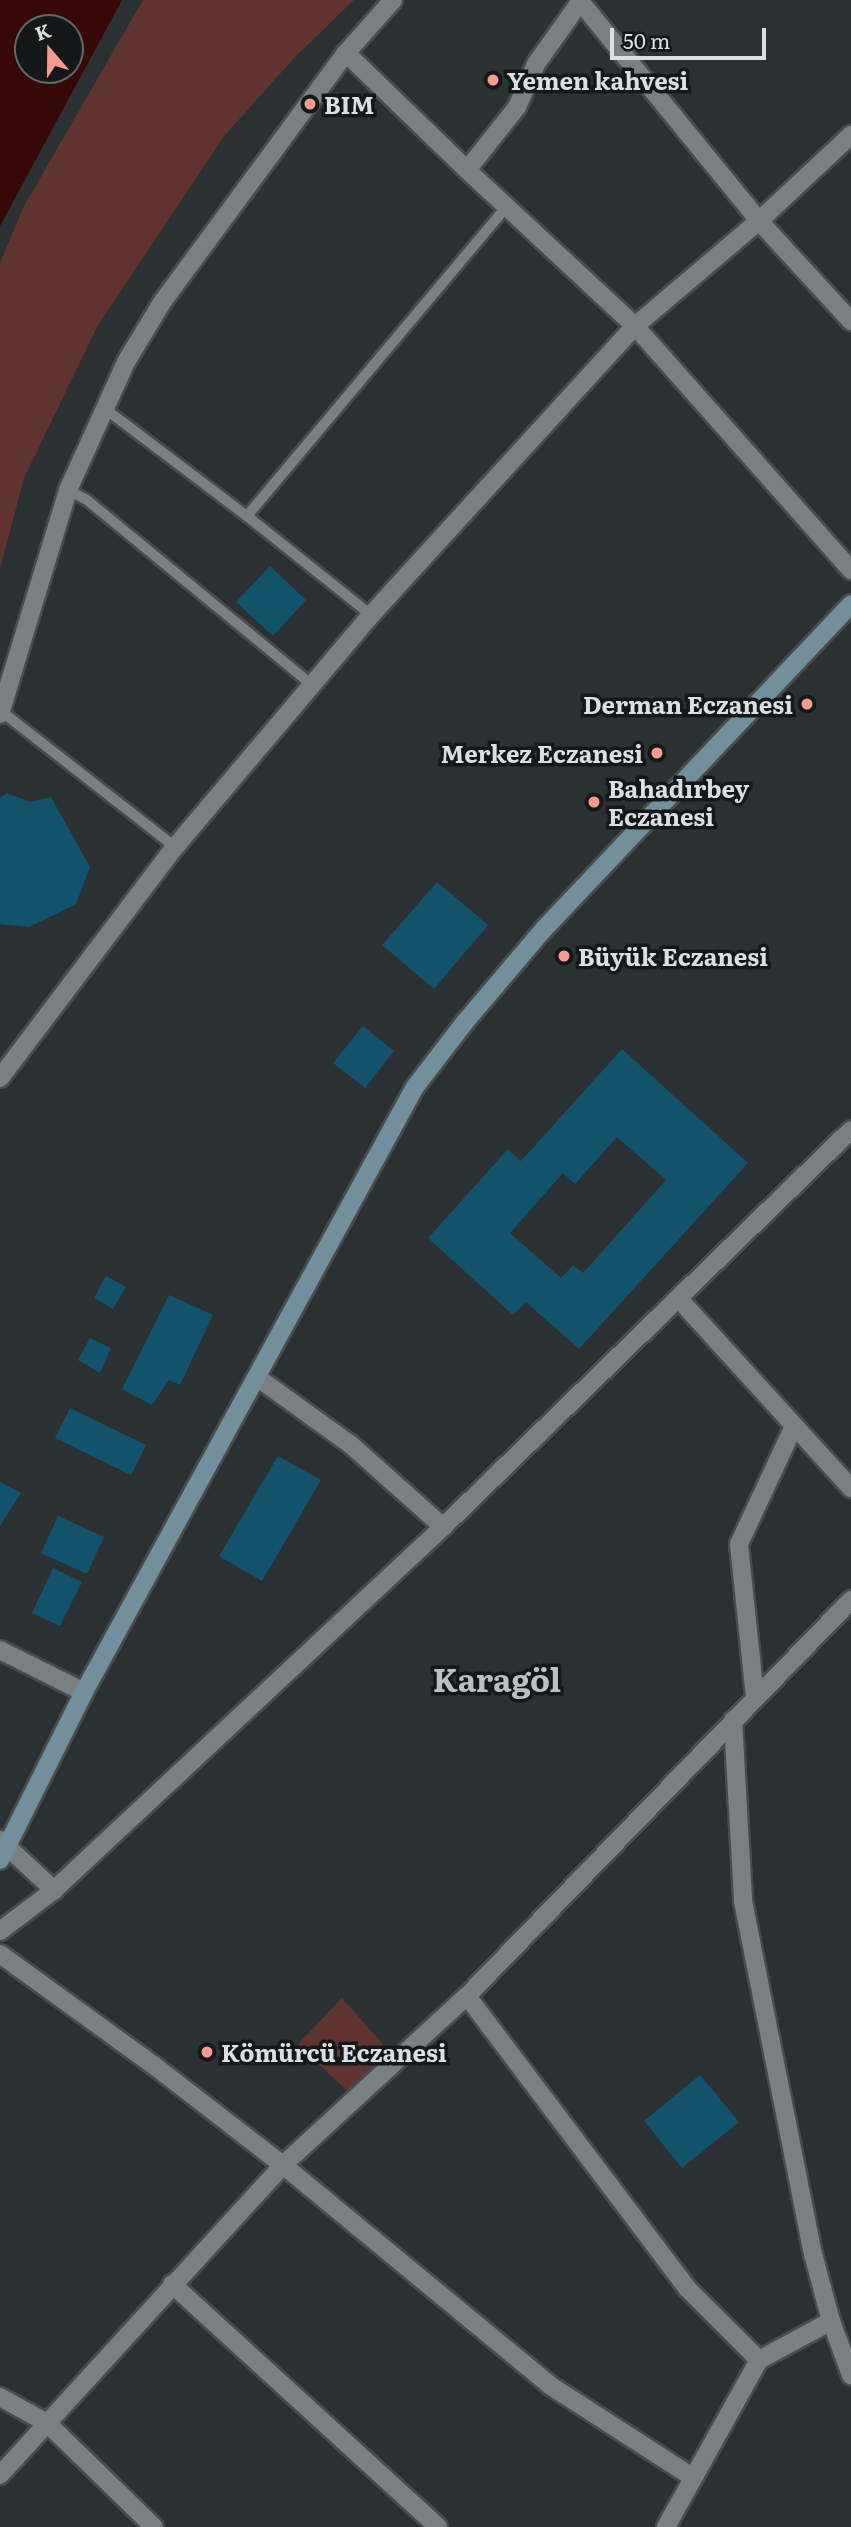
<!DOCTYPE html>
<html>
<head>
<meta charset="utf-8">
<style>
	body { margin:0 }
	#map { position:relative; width:851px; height:2527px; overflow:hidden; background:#2b3033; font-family:Literata,serif }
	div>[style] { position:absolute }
	.green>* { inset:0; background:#603531 }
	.water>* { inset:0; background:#360807 }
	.building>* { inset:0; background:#14536c }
	.roads { filter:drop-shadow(2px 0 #474c4e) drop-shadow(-2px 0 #474c4e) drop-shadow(0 2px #474c4e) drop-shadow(0 -2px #474c4e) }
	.service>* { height:10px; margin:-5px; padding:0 5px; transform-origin:5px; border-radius:5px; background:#797f82 }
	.minor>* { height:18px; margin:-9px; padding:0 9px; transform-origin:9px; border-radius:9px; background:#797f82 }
	.secondary>* { height:18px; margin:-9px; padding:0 9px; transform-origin:9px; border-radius:9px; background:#728f9d }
	.dots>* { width:19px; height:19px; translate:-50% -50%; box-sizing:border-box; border:4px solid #151819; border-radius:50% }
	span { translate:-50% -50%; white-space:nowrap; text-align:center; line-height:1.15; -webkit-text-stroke:7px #151819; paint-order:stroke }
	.poi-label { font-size:24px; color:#dbdfe1; font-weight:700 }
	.left { translate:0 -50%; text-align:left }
	.right { translate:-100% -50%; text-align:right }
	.district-label { font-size:32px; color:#bac1c4; font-weight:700 }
	.north { position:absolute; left:14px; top:14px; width:70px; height:70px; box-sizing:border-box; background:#151819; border:2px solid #646869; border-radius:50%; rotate:340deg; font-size:19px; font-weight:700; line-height:28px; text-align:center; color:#dbdfe1 }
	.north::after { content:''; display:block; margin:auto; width:24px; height:32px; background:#f59c92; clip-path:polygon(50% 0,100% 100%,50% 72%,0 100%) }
	.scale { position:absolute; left:610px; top:28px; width:156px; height:32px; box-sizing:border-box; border:4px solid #dbdfe1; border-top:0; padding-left:9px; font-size:21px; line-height:24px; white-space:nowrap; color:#dbdfe1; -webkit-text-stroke:5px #151819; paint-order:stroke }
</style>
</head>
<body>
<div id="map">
	<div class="green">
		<div style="clip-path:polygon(143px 0,354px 0,296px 56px,225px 135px,97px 327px,24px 478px,0 569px,0 263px,24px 206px)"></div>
		<div style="clip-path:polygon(342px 1998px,388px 2050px,348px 2092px,298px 2044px)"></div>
	</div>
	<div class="water">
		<div style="clip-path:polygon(evenodd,0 0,122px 0,0 226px,0 0,28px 28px,70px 28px,70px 70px,28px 70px,28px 28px)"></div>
	</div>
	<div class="building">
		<div style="clip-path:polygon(270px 566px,306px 600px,273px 636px,236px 602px)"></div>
		<div style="clip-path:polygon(7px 793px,30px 802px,51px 797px,90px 867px,76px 904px,29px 927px,0 924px,0 798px)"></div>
		<div style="clip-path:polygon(437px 882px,488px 925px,434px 989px,382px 945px)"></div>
		<div style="clip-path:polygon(363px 1026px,394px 1051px,365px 1088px,333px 1063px)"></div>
		<div style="clip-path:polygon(evenodd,622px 1049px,748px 1163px,579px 1349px,526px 1302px,513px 1315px,428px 1238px,508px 1149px,521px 1161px,622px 1049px,617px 1137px,666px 1180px,583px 1273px,573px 1265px,561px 1278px,510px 1233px,563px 1173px,575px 1184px,617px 1137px)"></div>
		<div style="clip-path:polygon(106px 1276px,126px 1287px,113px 1309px,94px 1298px)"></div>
		<div style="clip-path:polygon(169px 1295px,213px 1315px,180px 1385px,169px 1380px,152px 1405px,122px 1389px)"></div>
		<div style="clip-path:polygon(90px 1338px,111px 1348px,100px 1373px,78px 1360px)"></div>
		<div style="clip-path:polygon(70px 1408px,146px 1445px,131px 1475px,55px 1438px)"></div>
		<div style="clip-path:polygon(278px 1456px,321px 1480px,262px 1581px,219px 1556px)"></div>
		<div style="clip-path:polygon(0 1482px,21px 1493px,0 1526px)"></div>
		<div style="clip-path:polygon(58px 1516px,104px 1537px,87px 1574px,41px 1553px)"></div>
		<div style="clip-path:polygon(53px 1568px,82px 1582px,60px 1626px,32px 1613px)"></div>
		<div style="clip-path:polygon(700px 2075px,739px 2122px,682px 2168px,644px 2121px)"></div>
	</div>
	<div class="roads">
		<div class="service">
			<div style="left:104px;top:408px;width:179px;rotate:37.1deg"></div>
			<div style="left:247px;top:516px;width:159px;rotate:38.6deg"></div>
			<div style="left:68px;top:490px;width:21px;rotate:28deg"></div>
			<div style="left:87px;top:500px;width:290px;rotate:39.4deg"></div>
			<div style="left:247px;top:516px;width:403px;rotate:-50deg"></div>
			<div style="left:1px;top:711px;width:221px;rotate:38deg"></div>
		</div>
		<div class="minor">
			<div style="left:579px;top:0;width:285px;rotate:50.8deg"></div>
			<div style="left:759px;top:221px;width:136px;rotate:47.4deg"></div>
			<div style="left:580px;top:2px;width:76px;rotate:125.4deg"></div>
			<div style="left:536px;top:64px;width:47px;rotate:113.8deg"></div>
			<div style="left:517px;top:107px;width:80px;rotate:128.4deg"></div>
			<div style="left:467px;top:170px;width:229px;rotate:42.9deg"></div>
			<div style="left:635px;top:326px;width:326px;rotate:48.5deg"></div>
			<div style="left:346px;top:53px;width:168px;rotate:44deg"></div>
			<div style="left:0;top:714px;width:234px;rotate:-73.1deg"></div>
			<div style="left:68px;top:490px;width:141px;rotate:-65.6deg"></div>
			<div style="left:126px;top:362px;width:71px;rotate:-58.8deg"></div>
			<div style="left:163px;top:301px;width:308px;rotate:-53.6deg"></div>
			<div style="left:346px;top:53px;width:71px;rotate:-48.4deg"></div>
			<div style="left:0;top:1078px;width:290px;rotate:-52.9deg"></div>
			<div style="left:175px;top:847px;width:304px;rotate:-49.8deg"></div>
			<div style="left:371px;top:615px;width:391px;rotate:-47.6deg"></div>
			<div style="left:635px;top:326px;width:162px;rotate:-40.3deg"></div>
			<div style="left:759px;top:221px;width:126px;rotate:-43.1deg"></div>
			<div style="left:679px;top:1299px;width:256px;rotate:47.7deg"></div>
			<div style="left:258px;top:1378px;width:113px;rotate:35.7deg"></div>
			<div style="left:350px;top:1444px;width:125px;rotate:41.7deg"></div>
			<div style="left:0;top:1650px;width:94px;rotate:26.6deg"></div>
			<div style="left:755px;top:1697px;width:154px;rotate:-96deg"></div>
			<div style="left:739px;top:1544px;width:130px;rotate:-65deg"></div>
			<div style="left:733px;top:1720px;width:181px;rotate:86.8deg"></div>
			<div style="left:743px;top:1901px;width:360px;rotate:78.8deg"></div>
			<div style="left:813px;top:2254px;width:69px;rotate:75deg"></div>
			<div style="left:831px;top:2321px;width:58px;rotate:69.7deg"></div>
			<div style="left:0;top:1840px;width:74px;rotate:42.8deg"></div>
			<div style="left:0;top:1931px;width:68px;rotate:-37.2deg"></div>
			<div style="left:54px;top:1890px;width:532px;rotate:-43.02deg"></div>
			<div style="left:443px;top:1527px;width:569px;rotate:-44.22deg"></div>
			<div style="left:0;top:1954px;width:193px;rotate:35.9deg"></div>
			<div style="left:156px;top:2067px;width:160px;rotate:37.7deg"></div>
			<div style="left:283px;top:2165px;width:347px;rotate:39.5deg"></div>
			<div style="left:551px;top:2386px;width:168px;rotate:32.8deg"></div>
			<div style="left:467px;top:1996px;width:366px;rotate:53deg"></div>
			<div style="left:687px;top:2288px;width:102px;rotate:45deg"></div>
			<div style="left:172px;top:2284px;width:360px;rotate:42.4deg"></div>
			<div style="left:0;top:2397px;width:54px;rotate:29deg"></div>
			<div style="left:47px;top:2423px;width:149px;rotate:44.2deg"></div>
			<div style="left:0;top:2475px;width:420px;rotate:-47.6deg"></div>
			<div style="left:283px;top:2165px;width:250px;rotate:-42.6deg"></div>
			<div style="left:467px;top:1996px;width:552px;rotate:-45.88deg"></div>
			<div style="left:666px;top:2527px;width:191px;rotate:-60.9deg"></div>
			<div style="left:759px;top:2360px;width:82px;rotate:-28.4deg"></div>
		</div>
		<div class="secondary">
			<div style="left:0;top:1860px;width:188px;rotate:-63.4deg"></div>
			<div style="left:84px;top:1692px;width:690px;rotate:-61.32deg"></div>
			<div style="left:415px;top:1087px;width:82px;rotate:-52.4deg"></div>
			<div style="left:465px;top:1022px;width:122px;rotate:-49.7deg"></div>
			<div style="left:544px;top:929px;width:447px;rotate:-46.6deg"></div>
		</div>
	</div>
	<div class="dots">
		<div style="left:493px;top:80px;background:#f59c92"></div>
		<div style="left:310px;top:104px;background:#f59c92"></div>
		<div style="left:807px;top:704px;background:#f59c92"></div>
		<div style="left:657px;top:753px;background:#f59c92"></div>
		<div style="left:594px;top:802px;background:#f59c92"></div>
		<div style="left:564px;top:956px;background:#f59c92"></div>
		<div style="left:207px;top:2052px;background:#f59c92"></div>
	</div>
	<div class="poi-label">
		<span class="left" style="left:507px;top:80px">Yemen kahvesi</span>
		<span class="left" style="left:324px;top:104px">BIM</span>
		<span class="right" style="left:793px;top:704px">Derman Eczanesi</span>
		<span class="right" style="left:643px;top:753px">Merkez Eczanesi</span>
		<span class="left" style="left:608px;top:802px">Bahadırbey<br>Eczanesi</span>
		<span class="left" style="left:578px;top:956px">Büyük Eczanesi</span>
		<span class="left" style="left:221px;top:2052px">Kömürcü Eczanesi</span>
	</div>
	<div class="district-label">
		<span style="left:497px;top:1678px">Karagöl</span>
	</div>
	<div class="north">K</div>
	<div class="scale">50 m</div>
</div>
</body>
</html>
